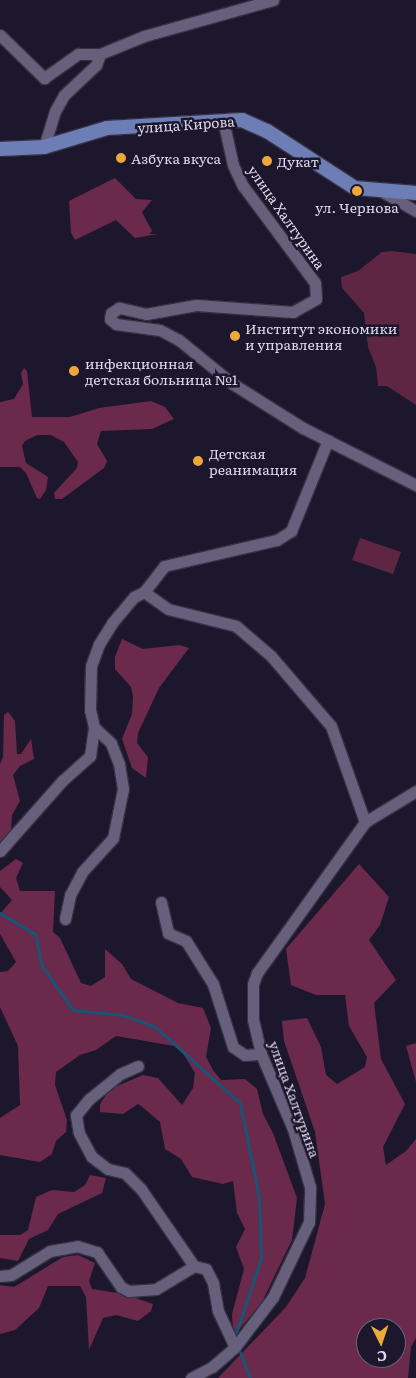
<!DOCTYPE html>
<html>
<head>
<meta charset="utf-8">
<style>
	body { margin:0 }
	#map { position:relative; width:416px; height:1378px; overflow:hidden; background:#1c172d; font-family:Literata,serif }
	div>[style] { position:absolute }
	.green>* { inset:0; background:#5e2643 }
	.forest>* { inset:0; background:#6b294c }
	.stream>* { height:3px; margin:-1.5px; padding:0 1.5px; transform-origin:1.5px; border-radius:1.5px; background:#175577 }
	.roads { filter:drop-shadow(1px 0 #363244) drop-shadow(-1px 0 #363244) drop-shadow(0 1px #363244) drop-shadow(0 -1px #363244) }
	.minor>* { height:11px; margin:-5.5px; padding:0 5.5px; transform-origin:5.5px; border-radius:5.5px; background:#66607c }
	.major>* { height:14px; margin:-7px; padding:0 7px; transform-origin:7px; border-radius:7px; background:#6d7db5 }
	.dots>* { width:14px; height:14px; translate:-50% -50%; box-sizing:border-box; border:2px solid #1c172d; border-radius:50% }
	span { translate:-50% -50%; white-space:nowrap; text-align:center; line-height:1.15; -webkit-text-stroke:5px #1c172d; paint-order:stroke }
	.street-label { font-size:14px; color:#dcd9e9 }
	.poi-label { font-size:14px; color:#dcd9e9 }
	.left { translate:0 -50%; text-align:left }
	.north { position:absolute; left:356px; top:1318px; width:50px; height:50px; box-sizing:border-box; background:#1c172d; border:1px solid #696578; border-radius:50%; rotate:176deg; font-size:14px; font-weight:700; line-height:20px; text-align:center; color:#dcd9e9 }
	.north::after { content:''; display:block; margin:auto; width:18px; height:22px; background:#eda83b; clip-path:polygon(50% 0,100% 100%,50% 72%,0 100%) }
</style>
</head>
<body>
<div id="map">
	<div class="green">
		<div style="clip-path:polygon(392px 251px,416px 254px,416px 405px,387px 386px,378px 386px,376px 367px,368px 347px,364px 313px,342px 288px,341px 277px,358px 271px,382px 252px)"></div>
		<div style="clip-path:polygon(360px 538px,401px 552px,393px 574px,352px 560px)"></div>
	</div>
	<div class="forest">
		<div style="clip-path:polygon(115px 178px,136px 199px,152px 200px,142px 212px,152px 231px,149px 234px,158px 234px,135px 238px,116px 220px,75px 240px,71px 233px,69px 201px)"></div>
		<div style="clip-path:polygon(24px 368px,27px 371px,32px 417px,70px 417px,99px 408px,151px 401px,165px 407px,174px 419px,152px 429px,101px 431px,97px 444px,107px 461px,104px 468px,62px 499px,55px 499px,54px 493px,77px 468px,78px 462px,64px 442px,51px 435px,37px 435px,25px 441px,22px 446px,26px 463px,48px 477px,46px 490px,40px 499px,37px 498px,26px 473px,20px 467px,0 467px,0 402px,14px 399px,23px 384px,21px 373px)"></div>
		<div style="clip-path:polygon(122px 639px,143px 649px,179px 645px,189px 648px,159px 688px,138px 733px,137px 743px,148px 757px,146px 778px,132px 768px,122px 739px,132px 714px,133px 696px,131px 687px,115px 669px,115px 657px)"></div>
		<div style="clip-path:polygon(8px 712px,15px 721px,17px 754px,21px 754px,31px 739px,34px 759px,20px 766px,13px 775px,20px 801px,12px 815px,11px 831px,0 844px,0 764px,3px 757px,4px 715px)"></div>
		<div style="clip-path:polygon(16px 859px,23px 863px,16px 878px,20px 891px,55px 891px,53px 932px,60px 938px,81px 983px,91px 986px,105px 977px,105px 949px,122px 964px,131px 979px,178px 1003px,203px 1008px,211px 1028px,206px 1057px,213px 1070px,221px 1080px,245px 1079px,257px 1089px,263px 1114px,273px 1133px,297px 1198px,292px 1240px,261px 1304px,236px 1333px,233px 1330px,232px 1314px,244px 1269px,236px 1247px,245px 1229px,237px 1213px,233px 1181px,223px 1184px,192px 1177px,181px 1159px,165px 1149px,160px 1122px,141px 1106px,138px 1104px,123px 1114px,100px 1112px,100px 1104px,110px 1089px,143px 1075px,158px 1078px,182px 1105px,193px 1088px,195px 1073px,181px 1050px,174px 1046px,116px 1036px,96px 1050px,80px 1055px,56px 1072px,55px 1085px,67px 1120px,66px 1132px,56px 1141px,52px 1154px,40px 1162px,0 1155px,0 1118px,20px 1105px,18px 1046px,0 1007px,0 972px,8px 971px,16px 962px,0 934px,0 914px,12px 900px,0 887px,0 871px)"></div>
		<div style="clip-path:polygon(evenodd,359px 864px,389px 897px,380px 925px,369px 940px,396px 980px,374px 1003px,381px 1059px,405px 1104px,383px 1147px,386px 1165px,406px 1151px,416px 1139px,416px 1338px,411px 1347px,408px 1378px,218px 1378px,286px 1307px,305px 1278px,325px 1204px,315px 1132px,284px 1041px,282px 1021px,307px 1018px,321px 1047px,326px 1075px,337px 1084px,365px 1067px,367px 1057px,349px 1026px,345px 995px,316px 995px,291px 985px,286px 949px,359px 864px,366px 1328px,396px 1328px,396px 1358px,366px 1358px,366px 1328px)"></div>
		<div style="clip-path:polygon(416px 1043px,416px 1082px,406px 1046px)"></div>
		<div style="clip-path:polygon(90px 1175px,106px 1178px,102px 1193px,58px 1214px,48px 1230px,29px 1239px,18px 1261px,0 1258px,0 1235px,20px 1235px,28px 1230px,36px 1197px,52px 1190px,74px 1192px,85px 1185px)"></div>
		<div style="clip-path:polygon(78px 1255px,95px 1263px,89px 1281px,92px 1289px,124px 1294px,153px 1304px,151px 1311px,138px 1321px,116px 1315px,103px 1318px,89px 1350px,86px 1297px,80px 1286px,48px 1286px,39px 1308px,15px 1330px,0 1334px,0 1285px,14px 1287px,63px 1257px)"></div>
	</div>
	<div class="stream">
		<div style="left:0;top:913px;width:41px;rotate:31deg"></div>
		<div style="left:35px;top:934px;width:33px;rotate:78deg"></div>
		<div style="left:42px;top:966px;width:54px;rotate:54.8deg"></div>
		<div style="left:73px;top:1010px;width:50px;rotate:5.7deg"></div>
		<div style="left:123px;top:1015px;width:33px;rotate:20deg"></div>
		<div style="left:154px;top:1026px;width:115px;rotate:41.8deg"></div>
		<div style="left:240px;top:1103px;width:96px;rotate:78.6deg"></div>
		<div style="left:259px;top:1197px;width:61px;rotate:88.1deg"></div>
		<div style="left:261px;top:1258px;width:79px;rotate:108.4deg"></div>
		<div style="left:240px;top:1352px;width:28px;rotate:69deg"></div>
	</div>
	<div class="roads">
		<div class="minor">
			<div style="left:0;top:35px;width:62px;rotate:44.3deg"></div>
			<div style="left:44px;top:78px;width:42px;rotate:-35.2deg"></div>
			<div style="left:78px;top:54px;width:22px"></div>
			<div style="left:100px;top:54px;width:12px;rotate:110deg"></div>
			<div style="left:96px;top:65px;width:44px;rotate:136.8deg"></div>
			<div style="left:64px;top:95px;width:18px;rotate:119deg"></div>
			<div style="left:55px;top:111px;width:38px;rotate:107deg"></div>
			<div style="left:100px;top:54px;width:48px;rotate:-22.2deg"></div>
			<div style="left:144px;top:36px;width:134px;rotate:-15.6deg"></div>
			<div style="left:223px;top:120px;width:46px;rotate:77.5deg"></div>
			<div style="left:233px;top:165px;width:23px;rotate:65deg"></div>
			<div style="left:243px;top:186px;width:121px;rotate:53.4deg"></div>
			<div style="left:315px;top:283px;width:16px;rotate:86deg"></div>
			<div style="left:316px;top:299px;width:26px;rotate:151deg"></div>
			<div style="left:293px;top:312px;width:97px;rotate:-175.9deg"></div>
			<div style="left:196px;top:305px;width:51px;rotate:169.8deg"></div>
			<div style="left:146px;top:314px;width:28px;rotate:-167deg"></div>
			<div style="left:119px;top:308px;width:9px;rotate:148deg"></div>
			<div style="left:111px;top:313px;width:6px;rotate:99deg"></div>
			<div style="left:110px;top:319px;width:8px;rotate:40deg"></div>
			<div style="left:116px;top:324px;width:44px;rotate:7.8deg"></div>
			<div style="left:160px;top:330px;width:21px;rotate:28deg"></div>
			<div style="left:179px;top:340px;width:70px;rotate:39.2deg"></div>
			<div style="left:233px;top:384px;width:83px;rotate:32.2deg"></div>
			<div style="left:303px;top:428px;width:127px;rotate:26.8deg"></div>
			<div style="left:383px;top:192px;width:38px;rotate:30deg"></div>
			<div style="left:144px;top:592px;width:29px;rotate:35deg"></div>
			<div style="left:168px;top:609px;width:70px;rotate:14deg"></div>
			<div style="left:236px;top:626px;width:46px;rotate:40.6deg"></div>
			<div style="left:271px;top:656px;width:92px;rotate:49.4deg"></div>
			<div style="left:331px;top:726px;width:102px;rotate:70.5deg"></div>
			<div style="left:0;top:851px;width:94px;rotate:-48.5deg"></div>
			<div style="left:62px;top:781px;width:38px;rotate:-42deg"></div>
			<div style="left:90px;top:756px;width:29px;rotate:-82deg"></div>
			<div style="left:94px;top:727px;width:17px;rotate:-103deg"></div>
			<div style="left:90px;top:710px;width:44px;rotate:-88.7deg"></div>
			<div style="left:91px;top:666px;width:23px;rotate:-70deg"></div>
			<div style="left:99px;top:644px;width:25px;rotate:-58deg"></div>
			<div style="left:112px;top:623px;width:34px;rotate:-50deg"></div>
			<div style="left:134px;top:597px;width:11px;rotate:-27deg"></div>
			<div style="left:144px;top:592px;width:33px;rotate:-52deg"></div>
			<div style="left:164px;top:566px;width:116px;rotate:-13deg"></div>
			<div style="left:277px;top:540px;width:17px;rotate:-33deg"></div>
			<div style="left:291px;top:531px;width:98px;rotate:-67.9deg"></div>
			<div style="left:161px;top:902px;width:32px;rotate:77deg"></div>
			<div style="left:168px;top:933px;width:20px;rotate:24deg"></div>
			<div style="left:186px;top:941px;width:51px;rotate:57.9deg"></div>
			<div style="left:213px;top:984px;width:66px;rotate:72.4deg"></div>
			<div style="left:233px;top:1047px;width:14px;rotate:34deg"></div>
			<div style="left:245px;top:1055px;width:16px;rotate:-4deg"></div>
			<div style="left:65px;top:919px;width:25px;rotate:-78deg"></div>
			<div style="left:70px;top:895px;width:26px;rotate:-62deg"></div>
			<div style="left:82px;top:872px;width:46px;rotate:-47.6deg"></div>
			<div style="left:113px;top:838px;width:50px;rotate:-78.5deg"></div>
			<div style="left:123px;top:789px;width:25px;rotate:-99deg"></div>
			<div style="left:119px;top:764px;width:22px;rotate:-111deg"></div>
			<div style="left:111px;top:743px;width:23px;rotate:-137deg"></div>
			<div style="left:138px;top:1066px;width:20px;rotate:156deg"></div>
			<div style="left:120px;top:1074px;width:40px;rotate:141deg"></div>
			<div style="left:89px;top:1099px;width:21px;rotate:129deg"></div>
			<div style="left:76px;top:1115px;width:18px;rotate:81deg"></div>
			<div style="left:79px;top:1133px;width:27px;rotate:62deg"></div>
			<div style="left:92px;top:1157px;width:20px;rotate:37deg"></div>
			<div style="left:108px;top:1169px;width:17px;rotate:13deg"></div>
			<div style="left:125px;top:1173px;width:23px;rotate:45deg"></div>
			<div style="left:141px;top:1189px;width:93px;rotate:55.5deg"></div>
			<div style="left:0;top:1276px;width:11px;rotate:-5deg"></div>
			<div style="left:11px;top:1275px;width:46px;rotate:-31.6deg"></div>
			<div style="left:50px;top:1251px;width:27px;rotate:-10deg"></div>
			<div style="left:77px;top:1246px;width:21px;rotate:17deg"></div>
			<div style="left:97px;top:1252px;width:42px;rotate:55.6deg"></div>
			<div style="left:121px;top:1287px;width:9px;rotate:27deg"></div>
			<div style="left:129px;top:1291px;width:27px;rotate:-4deg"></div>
			<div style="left:156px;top:1289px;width:44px;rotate:-31.2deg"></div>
			<div style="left:194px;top:1266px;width:12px;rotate:14deg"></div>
			<div style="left:206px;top:1269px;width:16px;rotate:63deg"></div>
			<div style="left:213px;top:1283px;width:28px;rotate:80deg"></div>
			<div style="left:218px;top:1311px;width:40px;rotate:65deg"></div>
			<div style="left:191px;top:1378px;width:24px;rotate:-28deg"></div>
			<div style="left:212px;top:1367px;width:30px;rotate:-41deg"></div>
			<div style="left:235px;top:1347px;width:63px;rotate:-52.8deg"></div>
			<div style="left:273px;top:1297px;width:83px;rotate:-64.4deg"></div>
			<div style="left:309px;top:1222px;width:35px;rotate:-88deg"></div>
			<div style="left:310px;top:1187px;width:60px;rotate:-106.3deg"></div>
			<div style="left:293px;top:1129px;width:82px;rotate:-113.1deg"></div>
			<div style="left:261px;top:1054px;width:35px;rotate:-103deg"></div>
			<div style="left:253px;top:1020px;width:36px;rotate:-90deg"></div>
			<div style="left:253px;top:984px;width:12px;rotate:-70deg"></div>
			<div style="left:257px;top:973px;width:186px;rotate:-54.4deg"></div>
			<div style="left:365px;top:822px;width:60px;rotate:-31.3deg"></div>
		</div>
		<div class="major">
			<div style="left:0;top:149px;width:44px;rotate:-2.6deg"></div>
			<div style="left:44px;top:147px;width:66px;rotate:-16.8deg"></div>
			<div style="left:107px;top:128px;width:135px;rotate:-3.4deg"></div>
			<div style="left:242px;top:120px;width:27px;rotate:24deg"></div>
			<div style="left:267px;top:131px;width:105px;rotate:32.9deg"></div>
			<div style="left:355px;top:188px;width:61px;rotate:4.7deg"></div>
		</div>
	</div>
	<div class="dots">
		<div style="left:121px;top:158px;background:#eda83b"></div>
		<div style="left:267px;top:161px;background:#eda83b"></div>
		<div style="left:357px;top:191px;background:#eda83b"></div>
		<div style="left:235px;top:336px;background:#eda83b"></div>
		<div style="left:74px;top:371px;background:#eda83b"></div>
		<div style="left:198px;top:461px;background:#eda83b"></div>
	</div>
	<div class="street-label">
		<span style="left:186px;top:124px;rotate:-4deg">улица Кирова</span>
		<span style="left:287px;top:217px;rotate:55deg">улица Халтурина</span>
		<span style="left:295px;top:1099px;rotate:70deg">улица Халтурина</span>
	</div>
	<div class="poi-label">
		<span class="left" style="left:131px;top:158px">Азбука вкуса</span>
		<span class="left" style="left:277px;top:161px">Дукат</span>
		<span style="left:357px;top:207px">ул. Чернова</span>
		<span class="left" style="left:245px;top:336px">Институт экономики<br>и управления</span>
		<span class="left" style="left:85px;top:371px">инфекционная<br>детская больница №1</span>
		<span class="left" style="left:209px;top:461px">Детская<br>реанимация</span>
	</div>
	<div class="north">С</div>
</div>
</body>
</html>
